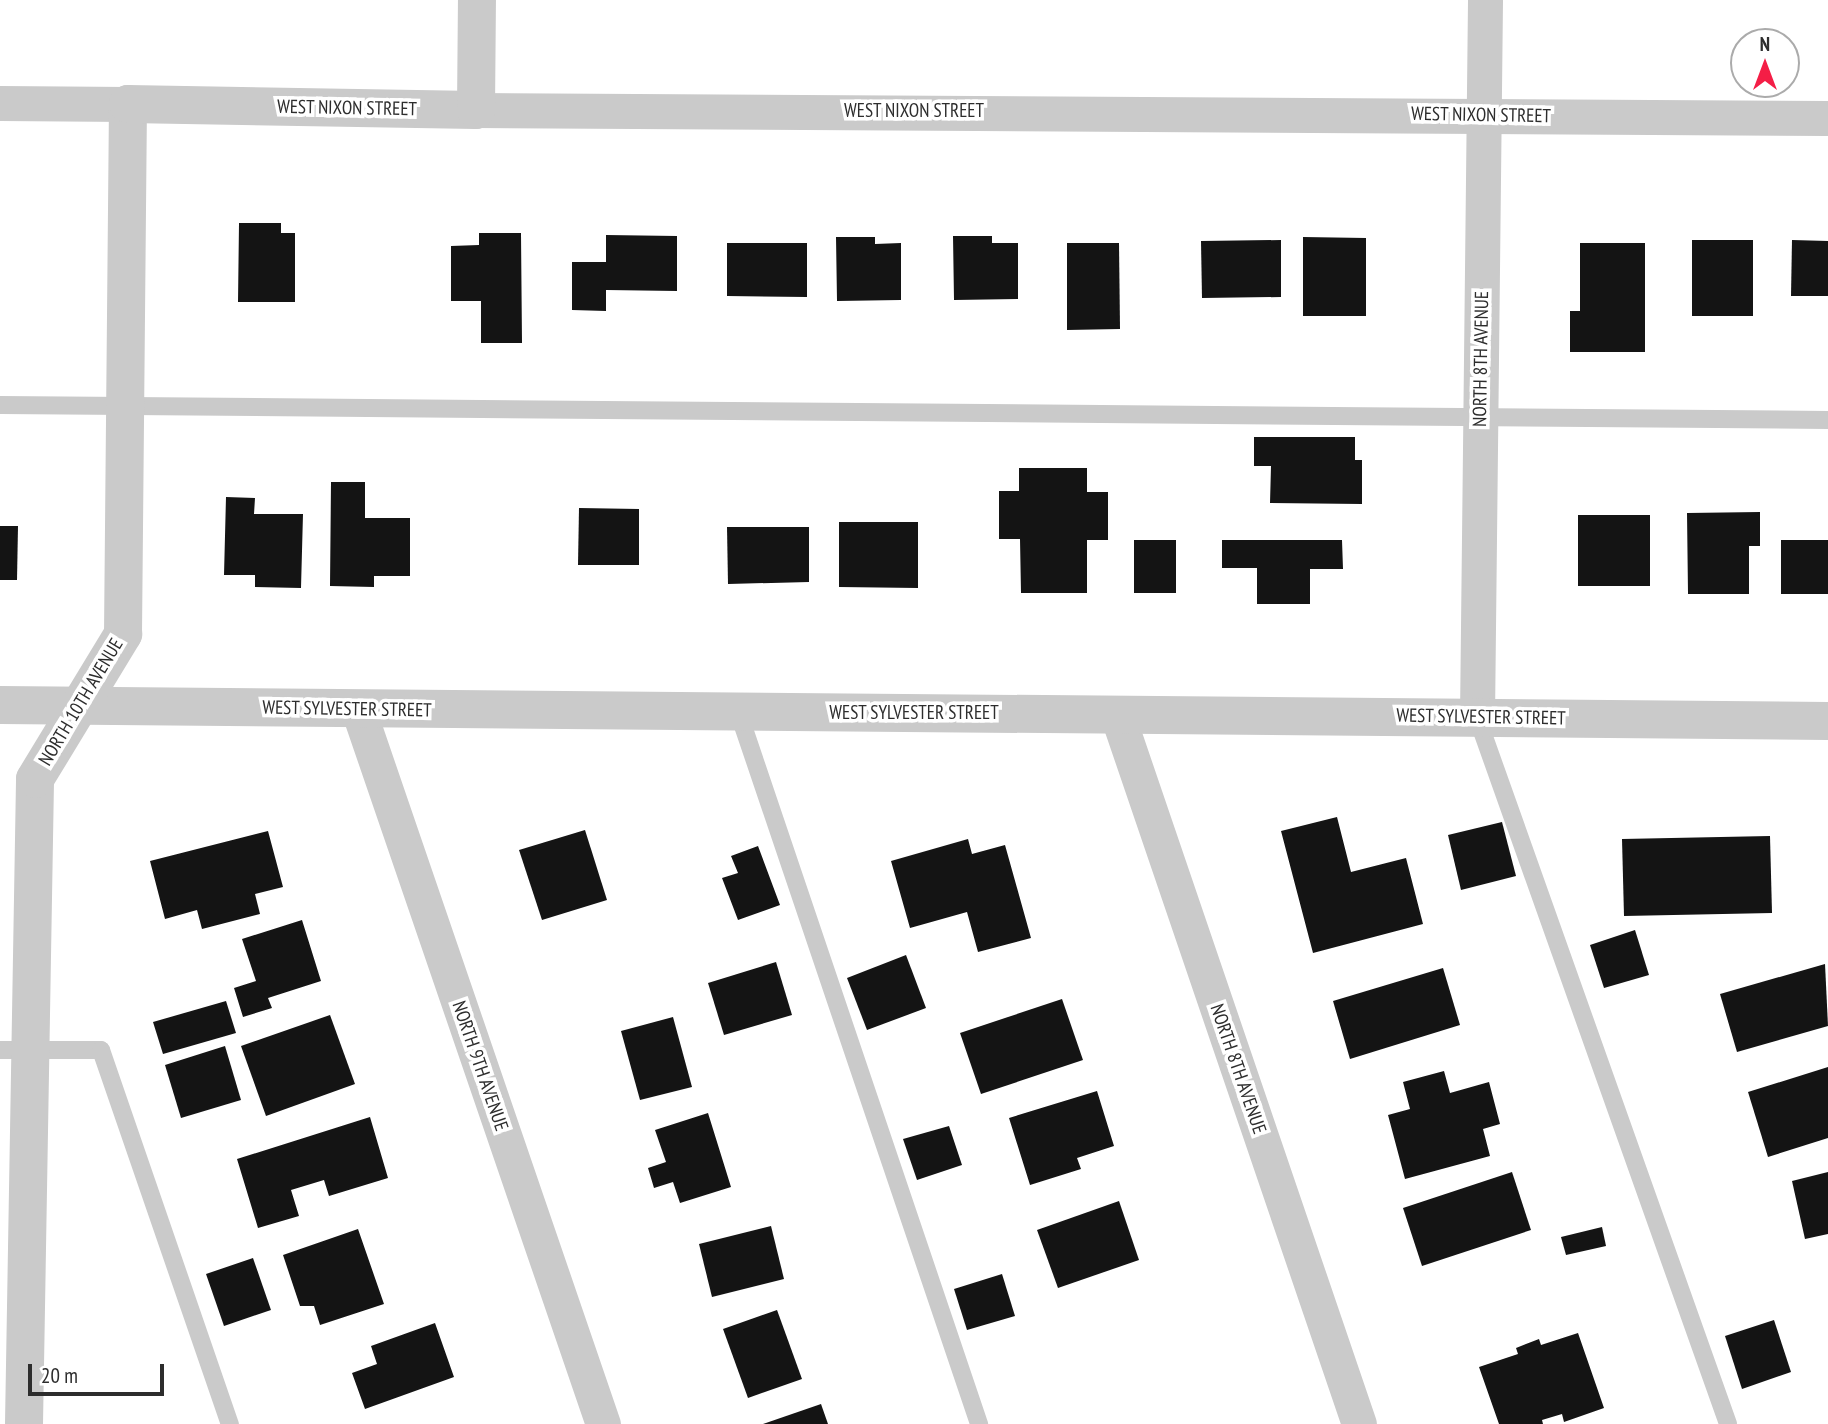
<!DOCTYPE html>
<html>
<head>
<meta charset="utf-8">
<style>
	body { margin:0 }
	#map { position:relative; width:1828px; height:1424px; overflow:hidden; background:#fff; font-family:"PT Sans Narrow",sans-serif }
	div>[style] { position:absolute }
	.building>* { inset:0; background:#141414 }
	.service>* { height:18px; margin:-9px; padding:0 9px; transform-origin:9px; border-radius:9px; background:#cacaca }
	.minor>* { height:35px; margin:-17.5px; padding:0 17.5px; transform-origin:17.5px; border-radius:17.5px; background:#cacaca }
	.tertiary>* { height:38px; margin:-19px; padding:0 19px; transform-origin:19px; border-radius:19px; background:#cacaca }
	span { translate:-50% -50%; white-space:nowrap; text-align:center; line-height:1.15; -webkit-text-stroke:7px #fff; paint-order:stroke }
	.street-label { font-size:19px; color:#2d2d2d }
	.north { position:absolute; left:1730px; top:28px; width:70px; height:70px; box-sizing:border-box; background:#fff; border:2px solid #ababab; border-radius:50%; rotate:0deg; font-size:19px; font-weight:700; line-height:28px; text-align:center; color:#2d2d2d }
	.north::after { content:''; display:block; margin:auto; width:24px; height:32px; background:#f41e46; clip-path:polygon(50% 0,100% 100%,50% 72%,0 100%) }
	.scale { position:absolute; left:28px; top:1364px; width:136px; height:32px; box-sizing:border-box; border:4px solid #2d2d2d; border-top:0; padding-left:9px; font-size:21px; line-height:24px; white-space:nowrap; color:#2d2d2d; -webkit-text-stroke:5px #fff; paint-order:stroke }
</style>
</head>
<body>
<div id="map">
	<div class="building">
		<div style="clip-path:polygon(239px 223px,281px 223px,281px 233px,295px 233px,295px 302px,238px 302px)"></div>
		<div style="clip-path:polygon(479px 233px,521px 233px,522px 343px,481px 343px,481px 301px,451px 301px,451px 246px,479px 245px)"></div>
		<div style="clip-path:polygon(606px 235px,677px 236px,677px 291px,606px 290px,606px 311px,572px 310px,572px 262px,606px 262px)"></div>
		<div style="clip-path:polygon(953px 236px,992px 236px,992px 243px,1018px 243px,1018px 299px,954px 300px)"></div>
		<div style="clip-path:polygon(836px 237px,875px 237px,875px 244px,901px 243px,901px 300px,837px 301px)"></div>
		<div style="clip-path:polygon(1303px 237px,1366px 238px,1366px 316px,1303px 316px)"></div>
		<div style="clip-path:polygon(1281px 240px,1281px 297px,1202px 298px,1201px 241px)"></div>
		<div style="clip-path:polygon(1692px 240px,1753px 240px,1753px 316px,1692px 316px)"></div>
		<div style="clip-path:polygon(1792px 240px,1828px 241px,1828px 296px,1791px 296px)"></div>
		<div style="clip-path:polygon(727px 243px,807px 243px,807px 297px,727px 296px)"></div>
		<div style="clip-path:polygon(1067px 243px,1119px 243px,1120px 329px,1067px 330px)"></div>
		<div style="clip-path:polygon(1580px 243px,1645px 243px,1645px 352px,1570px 352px,1570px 311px,1580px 311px)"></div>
		<div style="clip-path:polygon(1254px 437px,1355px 437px,1355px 460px,1362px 460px,1362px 504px,1270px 503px,1271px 466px,1254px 466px)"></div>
		<div style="clip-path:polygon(1019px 468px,1087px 468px,1087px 492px,1108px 492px,1108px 540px,1087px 540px,1087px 593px,1021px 593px,1020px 539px,999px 539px,999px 491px,1019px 491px)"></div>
		<div style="clip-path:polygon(331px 482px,365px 482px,365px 518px,410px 518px,410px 576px,374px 576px,374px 587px,330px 586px)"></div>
		<div style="clip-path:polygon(226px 497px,255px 498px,254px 514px,303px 514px,301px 588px,255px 587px,255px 575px,224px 575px)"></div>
		<div style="clip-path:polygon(579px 508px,639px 509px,639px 565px,578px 565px)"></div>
		<div style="clip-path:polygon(1760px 512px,1760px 546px,1749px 546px,1749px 594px,1688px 594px,1687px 513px)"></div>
		<div style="clip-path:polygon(1578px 515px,1650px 515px,1650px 586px,1578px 586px)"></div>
		<div style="clip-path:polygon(839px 522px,918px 522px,918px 588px,839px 587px)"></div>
		<div style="clip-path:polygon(0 526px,18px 526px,17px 580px,0 580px)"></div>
		<div style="clip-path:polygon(727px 527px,809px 527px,809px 582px,728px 584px)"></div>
		<div style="clip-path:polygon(1134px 540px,1176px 540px,1176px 593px,1134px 593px)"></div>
		<div style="clip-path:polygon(1222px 540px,1342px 540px,1343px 569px,1310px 569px,1310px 604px,1257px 604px,1257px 568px,1222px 568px)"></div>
		<div style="clip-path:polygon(1781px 540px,1828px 540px,1828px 594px,1781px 594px)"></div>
		<div style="clip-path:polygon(1337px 817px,1351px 872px,1406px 858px,1423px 924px,1313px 953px,1281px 831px)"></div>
		<div style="clip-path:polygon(1502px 822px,1516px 876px,1461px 890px,1448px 835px)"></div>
		<div style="clip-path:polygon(585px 830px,607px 900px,542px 920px,519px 850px)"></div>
		<div style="clip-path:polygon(268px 831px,283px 887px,255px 894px,260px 914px,202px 929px,197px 910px,165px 919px,150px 861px)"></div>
		<div style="clip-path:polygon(1770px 836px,1772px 913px,1624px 916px,1622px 839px)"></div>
		<div style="clip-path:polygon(968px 839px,972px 854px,1005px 845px,1031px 938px,978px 952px,967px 912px,910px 928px,891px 861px)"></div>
		<div style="clip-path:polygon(758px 846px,780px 905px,738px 920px,722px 878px,738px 873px,731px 856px)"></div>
		<div style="clip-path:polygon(302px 920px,321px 981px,268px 998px,272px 1008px,243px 1017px,234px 988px,256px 981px,242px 939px)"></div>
		<div style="clip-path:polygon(1635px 930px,1649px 975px,1604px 988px,1590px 945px)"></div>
		<div style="clip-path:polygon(906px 955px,926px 1008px,867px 1030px,847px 978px)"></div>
		<div style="clip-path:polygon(776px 962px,792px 1015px,724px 1035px,708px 983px)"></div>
		<div style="clip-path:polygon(1825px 964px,1828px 1026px,1737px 1052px,1720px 994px)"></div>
		<div style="clip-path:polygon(1443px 968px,1460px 1025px,1350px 1059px,1333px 1001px)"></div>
		<div style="clip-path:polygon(1062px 999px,1083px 1060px,981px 1094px,960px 1033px)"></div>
		<div style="clip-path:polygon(226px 1001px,236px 1033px,163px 1054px,153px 1022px)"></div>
		<div style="clip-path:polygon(330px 1015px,355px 1084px,266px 1116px,241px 1046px)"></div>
		<div style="clip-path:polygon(673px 1017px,692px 1087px,640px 1100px,621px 1031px)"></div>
		<div style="clip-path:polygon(225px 1046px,241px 1100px,181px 1118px,165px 1065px)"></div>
		<div style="clip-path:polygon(1828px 1067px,1828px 1138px,1768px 1157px,1748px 1092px)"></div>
		<div style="clip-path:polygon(1444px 1071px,1450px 1093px,1489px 1082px,1500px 1124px,1483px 1129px,1490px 1156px,1405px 1179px,1388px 1115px,1410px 1109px,1403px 1082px)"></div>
		<div style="clip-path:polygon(1097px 1091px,1114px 1146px,1077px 1158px,1081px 1169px,1030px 1185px,1009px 1118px)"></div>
		<div style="clip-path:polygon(708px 1113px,731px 1187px,680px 1203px,673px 1182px,654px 1188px,648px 1168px,666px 1162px,655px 1130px)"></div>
		<div style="clip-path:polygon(370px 1117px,388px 1178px,329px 1196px,324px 1180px,291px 1190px,299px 1216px,258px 1228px,237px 1159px)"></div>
		<div style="clip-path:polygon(949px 1126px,962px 1165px,917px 1180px,903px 1139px)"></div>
		<div style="clip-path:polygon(1512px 1172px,1531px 1230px,1422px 1266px,1403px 1208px)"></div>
		<div style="clip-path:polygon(1828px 1172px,1828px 1234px,1805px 1239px,1792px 1181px)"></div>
		<div style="clip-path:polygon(1119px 1201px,1139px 1260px,1058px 1288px,1037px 1230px)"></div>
		<div style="clip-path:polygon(771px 1226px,784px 1279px,712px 1297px,699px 1244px)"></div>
		<div style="clip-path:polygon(1602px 1227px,1606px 1246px,1566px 1255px,1561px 1237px)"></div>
		<div style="clip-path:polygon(358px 1229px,384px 1304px,320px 1325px,314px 1306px,300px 1306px,283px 1255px)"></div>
		<div style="clip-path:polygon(253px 1258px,271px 1310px,224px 1326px,206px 1274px)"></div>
		<div style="clip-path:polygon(1002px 1274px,1015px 1316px,967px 1330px,954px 1289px)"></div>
		<div style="clip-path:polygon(777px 1310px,802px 1379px,748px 1398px,723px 1329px)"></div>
		<div style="clip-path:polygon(1774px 1320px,1791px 1372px,1742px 1389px,1725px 1336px)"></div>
		<div style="clip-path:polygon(435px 1323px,454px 1377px,365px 1409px,352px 1373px,377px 1364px,371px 1346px)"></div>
		<div style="clip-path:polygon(1578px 1333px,1604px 1408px,1564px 1422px,1562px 1414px,1542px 1420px,1543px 1424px,1499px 1424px,1479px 1367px,1518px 1354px,1516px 1348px,1539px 1339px,1541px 1345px)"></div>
		<div style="clip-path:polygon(821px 1404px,828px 1424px,763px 1424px)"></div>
	</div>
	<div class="service">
		<div style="left:0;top:405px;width:1828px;rotate:0.47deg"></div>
		<div style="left:738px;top:711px;width:753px;rotate:71.32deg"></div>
		<div style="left:1477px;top:717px;width:750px;rotate:70.45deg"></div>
		<div style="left:0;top:1050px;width:101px"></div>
		<div style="left:101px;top:1050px;width:396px;rotate:71deg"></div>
	</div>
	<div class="minor">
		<div style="left:0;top:103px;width:128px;rotate:0.4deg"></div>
		<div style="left:476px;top:110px;width:1352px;rotate:0.34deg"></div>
		<div style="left:358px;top:709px;width:756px;rotate:71.09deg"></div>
		<div style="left:1117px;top:714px;width:750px;rotate:71.18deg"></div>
		<div style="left:1477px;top:717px;width:717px;rotate:-89.36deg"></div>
	</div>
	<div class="tertiary">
		<div style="left:0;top:705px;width:1828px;rotate:0.5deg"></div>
		<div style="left:24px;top:1424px;width:645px;rotate:-89.02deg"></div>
		<div style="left:35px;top:779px;width:170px;rotate:-58.7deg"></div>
		<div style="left:123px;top:634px;width:530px;rotate:-89.46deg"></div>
		<div style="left:128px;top:104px;width:348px;rotate:1deg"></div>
		<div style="left:476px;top:110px;width:110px;rotate:-89.5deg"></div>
	</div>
	<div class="street-label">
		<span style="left:347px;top:108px;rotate:1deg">WEST NIXON STREET</span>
		<span style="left:914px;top:111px">WEST NIXON STREET</span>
		<span style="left:1481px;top:115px;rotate:1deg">WEST NIXON STREET</span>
		<span style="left:1481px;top:359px;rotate:-89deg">NORTH 8TH AVENUE</span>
		<span style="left:81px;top:702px;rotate:-59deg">NORTH 10TH AVENUE</span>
		<span style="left:347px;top:709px;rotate:1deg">WEST SYLVESTER STREET</span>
		<span style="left:914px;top:713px">WEST SYLVESTER STREET</span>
		<span style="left:1481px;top:717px;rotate:1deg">WEST SYLVESTER STREET</span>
		<span style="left:480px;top:1066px;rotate:71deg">NORTH 9TH AVENUE</span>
		<span style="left:1238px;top:1069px;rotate:71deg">NORTH 8TH AVENUE</span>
	</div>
	<div class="north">N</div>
	<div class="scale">20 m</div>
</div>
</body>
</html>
